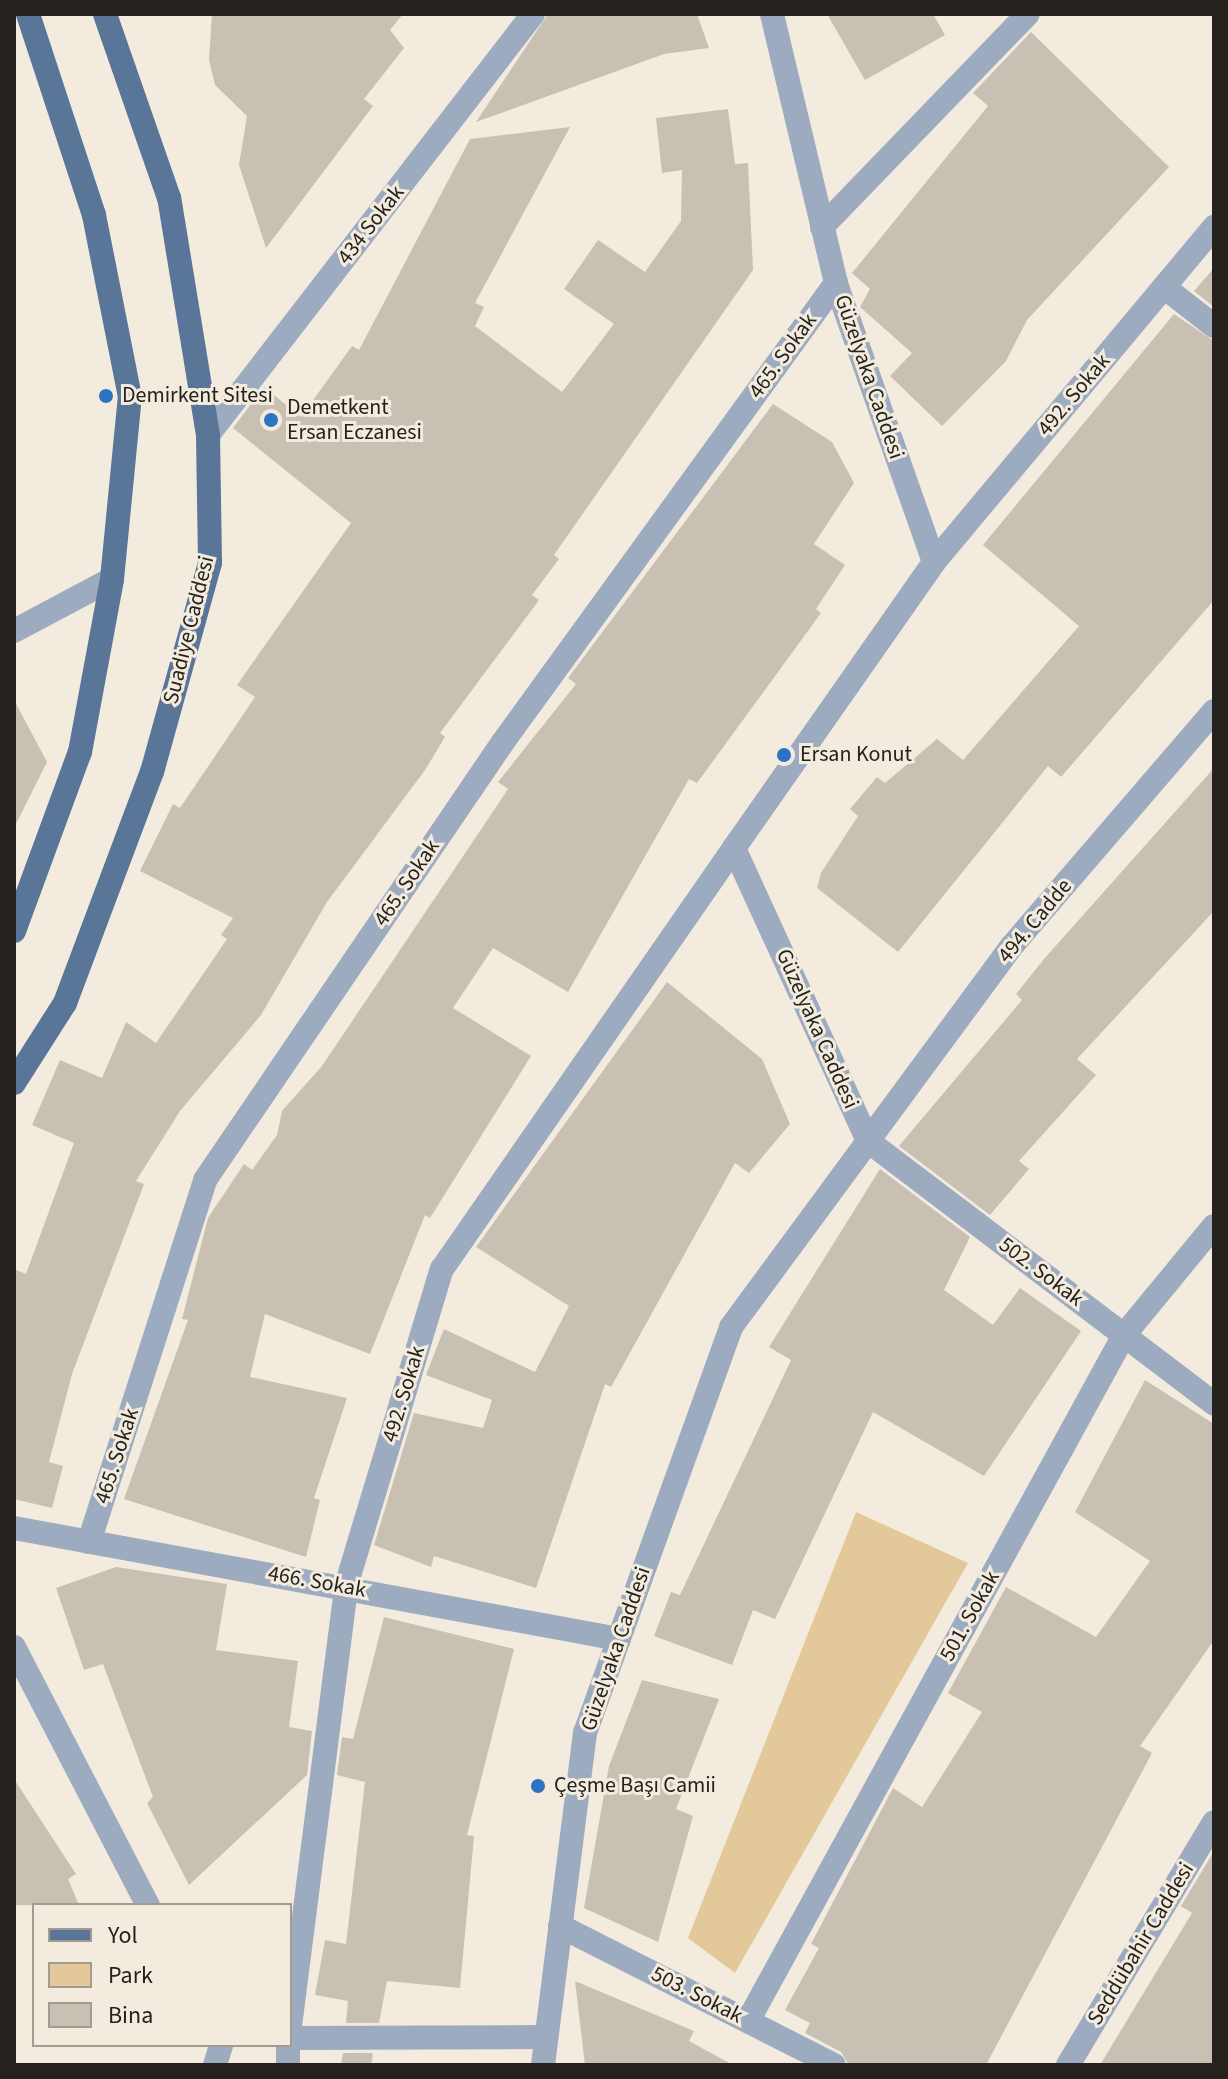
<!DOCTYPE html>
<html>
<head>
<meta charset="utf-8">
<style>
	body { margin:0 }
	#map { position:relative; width:1228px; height:2079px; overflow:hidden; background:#f3ebdd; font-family:"Source Sans 3",sans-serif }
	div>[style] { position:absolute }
	.green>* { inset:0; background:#e3c899 }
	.building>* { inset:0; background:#c8c0b2 }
	.minor>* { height:24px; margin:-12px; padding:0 12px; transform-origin:12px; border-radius:12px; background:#9cabbf }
	.major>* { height:24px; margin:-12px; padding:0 12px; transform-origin:12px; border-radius:12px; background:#597598 }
	.dots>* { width:22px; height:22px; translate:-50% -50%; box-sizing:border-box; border:4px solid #f3ebdd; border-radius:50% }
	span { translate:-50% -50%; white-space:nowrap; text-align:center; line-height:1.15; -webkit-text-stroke:6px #f3ebdd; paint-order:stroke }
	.street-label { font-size:22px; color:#25221d }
	.poi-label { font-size:22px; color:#25221d }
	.left { translate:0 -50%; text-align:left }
	.frame { position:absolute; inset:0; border:16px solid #25221d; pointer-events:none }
	.legend { position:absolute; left:32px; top:1903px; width:260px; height:144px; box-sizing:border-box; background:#f3ebdd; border:2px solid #a19b90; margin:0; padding:10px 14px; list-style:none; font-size:24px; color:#25221d }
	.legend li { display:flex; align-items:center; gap:16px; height:40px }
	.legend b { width:40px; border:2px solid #a19b90 }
</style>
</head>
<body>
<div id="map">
	<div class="green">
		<div style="clip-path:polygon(856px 1512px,968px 1563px,735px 1973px,688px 1938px)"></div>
	</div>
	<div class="building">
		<div style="clip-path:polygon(212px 14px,403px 14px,390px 30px,404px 48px,364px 99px,373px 106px,266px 248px,239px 165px,247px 116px,215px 85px,209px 60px)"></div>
		<div style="clip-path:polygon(548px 14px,697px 14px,709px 48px,664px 54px,476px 122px)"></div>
		<div style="clip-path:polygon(827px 14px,933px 14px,945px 35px,865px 80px)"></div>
		<div style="clip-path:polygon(1031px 32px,1169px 167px,1027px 320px,1006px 361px,942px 426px,890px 376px,912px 353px,860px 307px,870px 289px,852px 273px,988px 106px,973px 93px)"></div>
		<div style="clip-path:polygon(728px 109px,735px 164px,748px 163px,753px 270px,554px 555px,559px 559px,532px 595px,539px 600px,440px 733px,445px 737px,425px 770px,327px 902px,261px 1015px,180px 1111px,136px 1181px,144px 1184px,72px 1374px,49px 1462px,63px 1466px,52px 1508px,14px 1499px,14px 1269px,26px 1274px,74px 1143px,32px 1125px,60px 1060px,102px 1078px,126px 1022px,156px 1043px,227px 939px,221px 935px,233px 918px,140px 871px,173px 804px,180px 808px,255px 697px,237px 685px,351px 523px,233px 428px,264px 387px,301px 417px,352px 346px,359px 350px,470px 139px,570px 127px,475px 303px,484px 307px,475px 326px,562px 392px,614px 324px,564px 289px,598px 240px,645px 272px,681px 221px,682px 170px,662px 173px,656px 118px)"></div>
		<div style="clip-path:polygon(1214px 268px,1214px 307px,1194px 291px)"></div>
		<div style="clip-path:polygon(1174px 314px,1214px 341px,1214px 600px,1061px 777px,1048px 766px,898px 952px,817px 888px,821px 873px,858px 816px,850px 809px,877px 777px,885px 783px,937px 739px,963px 760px,1079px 626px,983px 545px)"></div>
		<div style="clip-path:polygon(773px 404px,832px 442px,854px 483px,814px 544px,845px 565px,816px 609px,821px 613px,697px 783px,689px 779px,568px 992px,493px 948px,453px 1008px,531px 1056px,430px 1218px,425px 1215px,370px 1354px,265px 1314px,250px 1377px,347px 1398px,314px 1498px,320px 1500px,306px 1557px,124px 1499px,188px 1320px,182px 1319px,208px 1218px,244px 1164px,252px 1170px,277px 1135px,282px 1111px,322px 1066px,486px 822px,508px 789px,498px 782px,576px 684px,568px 678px)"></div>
		<div style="clip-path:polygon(14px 700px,47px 762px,14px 828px)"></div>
		<div style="clip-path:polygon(1214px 768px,1214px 911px,1077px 1059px,1096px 1075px,1019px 1161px,1029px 1169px,990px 1215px,899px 1146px,1022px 1000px,1016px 994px,1044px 959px)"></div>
		<div style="clip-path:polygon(667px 982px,762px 1059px,790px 1124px,749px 1173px,735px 1163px,611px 1387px,605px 1384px,536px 1588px,434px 1556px,431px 1567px,374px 1545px,414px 1413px,483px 1428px,492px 1400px,426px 1375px,444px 1329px,535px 1372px,569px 1306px,476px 1247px)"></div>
		<div style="clip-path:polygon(880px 1169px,970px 1237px,944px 1290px,993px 1325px,1020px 1288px,1081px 1331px,984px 1476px,873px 1412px,775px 1619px,753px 1610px,732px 1665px,654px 1636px,671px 1592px,680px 1595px,791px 1360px,769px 1347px)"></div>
		<div style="clip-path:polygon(1145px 1380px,1214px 1424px,1214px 1640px,1140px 1746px,1152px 1753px,986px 2065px,849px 2065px,841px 2052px,805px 2033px,810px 2023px,785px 2010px,819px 1948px,811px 1944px,893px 1788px,922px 1807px,982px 1712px,948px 1693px,1006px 1587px,1096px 1637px,1150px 1561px,1075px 1512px)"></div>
		<div style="clip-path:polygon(116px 1567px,227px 1584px,216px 1650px,298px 1661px,289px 1727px,312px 1731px,307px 1775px,189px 1885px,147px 1803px,153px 1797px,103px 1664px,84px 1670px,56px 1588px)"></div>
		<div style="clip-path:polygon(384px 1617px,514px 1649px,467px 1835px,474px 1836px,460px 1988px,387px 1981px,379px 2023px,346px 2023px,348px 2001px,315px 1995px,325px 1940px,346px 1944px,365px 1782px,337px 1775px,342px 1737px,353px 1739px)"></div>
		<div style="clip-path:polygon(642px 1680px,719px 1699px,676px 1809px,693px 1816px,658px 1942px,584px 1908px,609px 1766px)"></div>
		<div style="clip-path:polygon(14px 1779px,76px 1874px,68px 1879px,79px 1905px,14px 1905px)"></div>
		<div style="clip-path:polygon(1214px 1851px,1214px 2065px,1100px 2065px,1192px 1913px,1181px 1906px)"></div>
		<div style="clip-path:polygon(575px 1981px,694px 2031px,689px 2041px,733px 2065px,585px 2065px)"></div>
		<div style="clip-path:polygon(343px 2053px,373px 2053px,371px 2065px,341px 2065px)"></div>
	</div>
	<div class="minor">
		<div style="left:822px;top:227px;width:296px;rotate:-46deg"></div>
		<div style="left:1164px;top:287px;width:63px;rotate:38deg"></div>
		<div style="left:208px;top:435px;width:532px;rotate:-52.33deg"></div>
		<div style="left:934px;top:562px;width:437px;rotate:-50.1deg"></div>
		<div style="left:14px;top:631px;width:111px;rotate:-28deg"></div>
		<div style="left:1214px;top:711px;width:311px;rotate:130.7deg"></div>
		<div style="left:1011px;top:947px;width:241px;rotate:126.4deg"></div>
		<div style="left:868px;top:1141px;width:435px;rotate:37.2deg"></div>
		<div style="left:14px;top:1528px;width:615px;rotate:10.4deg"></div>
		<div style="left:89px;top:1542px;width:380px;rotate:-72.2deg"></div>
		<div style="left:205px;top:1180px;width:530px;rotate:-55.77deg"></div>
		<div style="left:503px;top:742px;width:567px;rotate:-54.04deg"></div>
		<div style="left:14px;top:1647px;width:291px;rotate:62.6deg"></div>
		<div style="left:560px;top:1926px;width:307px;rotate:26.9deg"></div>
		<div style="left:748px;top:2021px;width:782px;rotate:-61.27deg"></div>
		<div style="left:1124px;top:1335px;width:141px;rotate:-50.5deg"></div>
		<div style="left:290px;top:2026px;width:444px;rotate:-82.7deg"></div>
		<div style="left:346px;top:1586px;width:331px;rotate:-73.2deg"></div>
		<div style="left:442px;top:1269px;width:512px;rotate:-55.26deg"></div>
		<div style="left:290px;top:2038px;width:255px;rotate:-0.2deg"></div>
		<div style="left:215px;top:2065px;width:21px;rotate:-73deg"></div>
		<div style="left:288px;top:2065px;width:20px;rotate:-90deg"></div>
		<div style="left:543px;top:2065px;width:335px;rotate:-82.8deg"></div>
		<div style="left:585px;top:1733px;width:431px;rotate:-70.2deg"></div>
		<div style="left:731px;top:1327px;width:231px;rotate:-53.6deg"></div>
		<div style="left:868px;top:1141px;width:322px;rotate:-114.6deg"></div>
		<div style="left:734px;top:848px;width:349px;rotate:-55deg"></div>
		<div style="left:934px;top:562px;width:296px;rotate:-109.4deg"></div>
		<div style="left:836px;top:283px;width:277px;rotate:-103.4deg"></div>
		<div style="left:1068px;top:2065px;width:283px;rotate:-59deg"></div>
	</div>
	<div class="major">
		<div style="left:14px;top:931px;width:191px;rotate:-69.8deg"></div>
		<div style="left:80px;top:752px;width:176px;rotate:-79.5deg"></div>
		<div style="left:112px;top:579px;width:183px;rotate:-84.4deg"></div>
		<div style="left:130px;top:397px;width:186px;rotate:-101.2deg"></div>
		<div style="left:94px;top:215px;width:212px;rotate:-108.2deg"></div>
		<div style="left:14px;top:1083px;width:95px;rotate:-57.5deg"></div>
		<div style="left:65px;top:1003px;width:247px;rotate:-69.4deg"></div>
		<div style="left:152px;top:772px;width:217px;rotate:-74.5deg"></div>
		<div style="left:210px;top:563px;width:128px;rotate:-90.9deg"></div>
		<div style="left:208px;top:435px;width:240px;rotate:-99.3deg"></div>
		<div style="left:169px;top:198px;width:195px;rotate:-109.2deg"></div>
	</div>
	<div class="dots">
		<div style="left:106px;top:396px;background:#2c73c4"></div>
		<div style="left:271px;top:420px;background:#2c73c4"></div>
		<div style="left:784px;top:755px;background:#2c73c4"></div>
		<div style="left:538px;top:1786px;background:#2c73c4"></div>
	</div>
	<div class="street-label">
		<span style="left:371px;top:225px;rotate:-52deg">434 Sokak</span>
		<span style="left:783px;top:356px;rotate:-54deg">465. Sokak</span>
		<span style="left:869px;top:377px;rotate:71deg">Güzelyaka Caddesi</span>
		<span style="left:1074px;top:395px;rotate:-50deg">492. Sokak</span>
		<span style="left:189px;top:630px;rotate:-76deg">Suadiye Caddesi</span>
		<span style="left:407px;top:883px;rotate:-56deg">465. Sokak</span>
		<span style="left:1035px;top:921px;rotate:-50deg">494. Cadde</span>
		<span style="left:817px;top:1029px;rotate:66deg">Güzelyaka Caddesi</span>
		<span style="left:1041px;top:1272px;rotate:37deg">502. Sokak</span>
		<span style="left:404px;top:1394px;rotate:-73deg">492. Sokak</span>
		<span style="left:117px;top:1456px;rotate:-72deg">465. Sokak</span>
		<span style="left:317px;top:1582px;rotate:10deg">466. Sokak</span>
		<span style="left:970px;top:1616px;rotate:-61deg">501. Sokak</span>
		<span style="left:616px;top:1649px;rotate:-71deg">Güzelyaka Caddesi</span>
		<span style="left:1141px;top:1944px;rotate:-59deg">Seddübahir Caddesi</span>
		<span style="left:697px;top:1995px;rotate:27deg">503. Sokak</span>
	</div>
	<div class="poi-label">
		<span class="left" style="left:122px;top:396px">Demirkent Sitesi</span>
		<span class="left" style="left:287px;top:420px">Demetkent<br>Ersan Eczanesi</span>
		<span class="left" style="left:800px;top:755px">Ersan Konut</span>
		<span class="left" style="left:554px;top:1786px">Çeşme Başı Camii</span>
	</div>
	<div class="frame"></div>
	<ul class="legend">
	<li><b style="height:10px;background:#597598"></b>Yol</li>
	<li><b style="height:22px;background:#e3c899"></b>Park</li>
	<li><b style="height:22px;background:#c8c0b2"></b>Bina</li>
	</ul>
</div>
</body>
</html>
